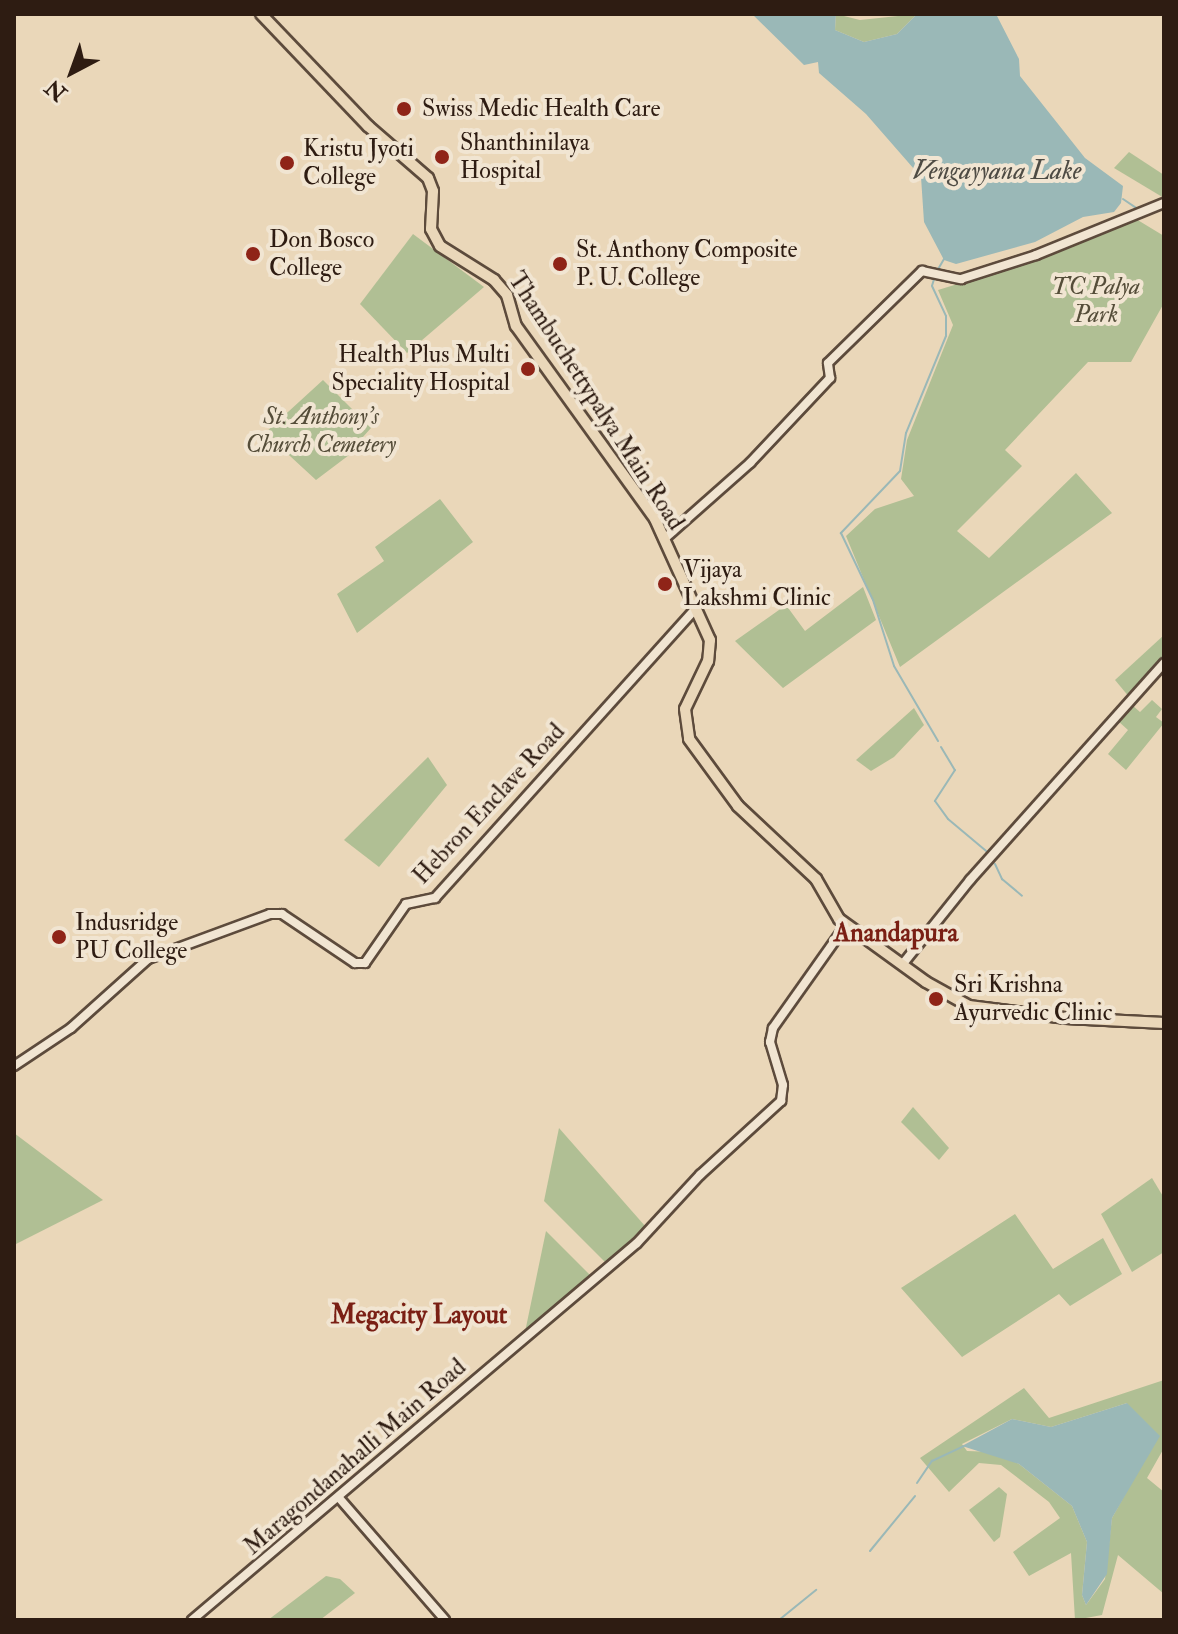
<!DOCTYPE html>
<html>
<head>
<meta charset="utf-8">
<style>
	body { margin:0 }
	#map { position:relative; width:1178px; height:1634px; overflow:hidden; background:#ead7b9; font-family:"IM FELL Double Pica",serif }
	div>[style] { position:absolute }
	.green>* { inset:0; background:#b0bf94 }
	.water>* { inset:0; background:#9ab8b7 }
	.stream>* { height:2px; margin:-1px; padding:0 1px; transform-origin:1px; border-radius:1px; background:#9ab8b7 }
	.roads { filter:drop-shadow(2px 0 #5d4b3c) drop-shadow(-2px 0 #5d4b3c) drop-shadow(0 2px #5d4b3c) drop-shadow(0 -2px #5d4b3c) }
	.minor>* { height:8px; margin:-4px; padding:0 4px; transform-origin:4px; border-radius:4px; background:#f1e5d2 }
	.major>* { height:10px; margin:-5px; padding:0 5px; transform-origin:5px; border-radius:5px; background:#ead7b9 }
	.dots>* { width:22px; height:22px; translate:-50% -50%; box-sizing:border-box; border:4px solid #f1e5d2; border-radius:50% }
	span { translate:-50% -50%; white-space:nowrap; text-align:center; line-height:1.15; -webkit-text-stroke:8px #f1e5d2; paint-order:stroke }
	.poi-label { font-size:24px; color:#2e1c12 }
	.left { translate:0 -50%; text-align:left }
	.right { translate:-100% -50%; text-align:right }
	.park-label { font-size:24px; color:#554d39; font-style:italic }
	.street-label { font-size:24px; color:#2e1c12 }
	.water-label { font-size:26px; color:#4e4b44; font-style:italic }
	.neighbourhood-label { font-size:26px; color:#7a1f14; font-weight:700 }
	.frame { position:absolute; inset:0; border:16px solid #2e1c12; pointer-events:none }
	.north { position:absolute; left:32px; top:32px; width:80px; height:80px; -webkit-text-stroke:6px #f1e5d2; paint-order:stroke; rotate:221deg; font-size:22px; font-weight:700; line-height:32px; text-align:center; color:#2e1c12 }
	.north::after { content:''; display:block; margin:auto; width:28px; height:36px; background:#2e1c12; clip-path:polygon(50% 0,100% 100%,50% 72%,0 100%) }
</style>
</head>
<body>
<div id="map">
	<div class="green">
		<div style="clip-path:polygon(836px 14px,860px 20px,917px 14px,897px 34px,864px 42px,835px 30px)"></div>
		<div style="clip-path:polygon(1129px 152px,1164px 175px,1164px 198px,1114px 168px)"></div>
		<div style="clip-path:polygon(1136px 219px,1164px 236px,1164px 303px,1131px 362px,1088px 362px,1005px 450px,1022px 466px,957px 531px,989px 558px,1076px 473px,1112px 513px,900px 667px,846px 536px,875px 509px,914px 496px,901px 479px,907px 440px,953px 325px,938px 290px,1036px 260px)"></div>
		<div style="clip-path:polygon(413px 234px,484px 287px,407px 353px,360px 304px)"></div>
		<div style="clip-path:polygon(323px 380px,371px 428px,362px 438px,365px 443px,316px 480px,265px 433px)"></div>
		<div style="clip-path:polygon(440px 499px,473px 542px,357px 633px,337px 594px,384px 561px,375px 547px)"></div>
		<div style="clip-path:polygon(863px 587px,876px 620px,783px 688px,735px 641px,786px 605px,805px 631px)"></div>
		<div style="clip-path:polygon(1164px 635px,1164px 658px,1130px 698px,1115px 680px)"></div>
		<div style="clip-path:polygon(1152px 700px,1162px 709px,1156px 717px,1164px 723px,1126px 770px,1108px 754px,1128px 730px,1118px 721px,1132px 705px,1140px 712px)"></div>
		<div style="clip-path:polygon(914px 708px,924px 725px,894px 757px,871px 771px,856px 760px)"></div>
		<div style="clip-path:polygon(428px 757px,447px 785px,379px 867px,344px 840px)"></div>
		<div style="clip-path:polygon(913px 1107px,949px 1148px,939px 1160px,901px 1122px)"></div>
		<div style="clip-path:polygon(559px 1128px,645px 1226px,606px 1263px,544px 1201px)"></div>
		<div style="clip-path:polygon(14px 1133px,103px 1200px,14px 1245px)"></div>
		<div style="clip-path:polygon(1152px 1178px,1164px 1198px,1164px 1252px,1132px 1272px,1101px 1214px)"></div>
		<div style="clip-path:polygon(1015px 1214px,1053px 1269px,1103px 1238px,1122px 1274px,1070px 1306px,1059px 1294px,962px 1357px,901px 1288px)"></div>
		<div style="clip-path:polygon(546px 1231px,590px 1275px,525px 1332px)"></div>
		<div style="clip-path:polygon(evenodd,1164px 1380px,1164px 1448px,1147px 1478px,1164px 1492px,1164px 1594px,1118px 1555px,1102px 1615px,1075px 1620px,1071px 1553px,1029px 1576px,1013px 1552px,1060px 1518px,1049px 1502px,1001px 1465px,979px 1463px,949px 1492px,920px 1458px,1024px 1388px,1049px 1418px,1164px 1380px,1127px 1403px,1127px 1491px,1112px 1518px,1105px 1579px,1086px 1605px,1082px 1595px,1087px 1542px,1072px 1506px,1019px 1464px,993px 1452px,967px 1451px,962px 1444px,1012px 1419px,1051px 1427px,1127px 1403px)"></div>
		<div style="clip-path:polygon(999px 1487px,1007px 1494px,1000px 1537px,994px 1542px,969px 1510px)"></div>
		<div style="clip-path:polygon(326px 1576px,340px 1579px,355px 1593px,320px 1620px,268px 1620px)"></div>
	</div>
	<div class="water">
		<div style="clip-path:polygon(752px 14px,836px 14px,835px 30px,864px 42px,897px 34px,917px 14px,996px 14px,1019px 59px,1020px 76px,1085px 158px,1123px 186px,1121px 203px,1114px 212px,1083px 217px,1035px 242px,956px 264px,944px 260px,924px 222px,921px 177px,866px 114px,819px 73px,818px 62px,804px 65px)"></div>
		<div style="clip-path:polygon(1127px 1403px,1160px 1436px,1112px 1518px,1107px 1574px,1086px 1605px,1082px 1595px,1087px 1542px,1072px 1506px,1019px 1464px,962px 1446px,1012px 1419px,1051px 1427px)"></div>
	</div>
	<div class="stream">
		<div style="left:1123px;top:199px;width:18px;rotate:34deg"></div>
		<div style="left:937px;top:271px;width:14px;rotate:-60deg"></div>
		<div style="left:935px;top:276px;width:10px;rotate:107deg"></div>
		<div style="left:932px;top:286px;width:33px;rotate:65deg"></div>
		<div style="left:946px;top:316px;width:20px;rotate:90deg"></div>
		<div style="left:946px;top:336px;width:105px;rotate:112.4deg"></div>
		<div style="left:906px;top:433px;width:38px;rotate:99deg"></div>
		<div style="left:900px;top:471px;width:86px;rotate:133.6deg"></div>
		<div style="left:841px;top:533px;width:74px;rotate:64.5deg"></div>
		<div style="left:873px;top:600px;width:69px;rotate:72.3deg"></div>
		<div style="left:894px;top:666px;width:87px;rotate:59.6deg"></div>
		<div style="left:941px;top:747px;width:27px;rotate:59deg"></div>
		<div style="left:955px;top:770px;width:37px;rotate:123deg"></div>
		<div style="left:935px;top:801px;width:22px;rotate:54deg"></div>
		<div style="left:948px;top:819px;width:56px;rotate:39.9deg"></div>
		<div style="left:995px;top:864px;width:17px;rotate:65deg"></div>
		<div style="left:1002px;top:879px;width:26px;rotate:40deg"></div>
		<div style="left:917px;top:1483px;width:27px;rotate:-56deg"></div>
		<div style="left:932px;top:1461px;width:35px;rotate:-25deg"></div>
		<div style="left:870px;top:1551px;width:71px;rotate:-50.7deg"></div>
		<div style="left:779px;top:1620px;width:48px;rotate:-39deg"></div>
	</div>
	<div class="roads">
		<div class="minor">
			<div style="left:664px;top:539px;width:115px;rotate:-41.5deg"></div>
			<div style="left:750px;top:463px;width:117px;rotate:-46.7deg"></div>
			<div style="left:830px;top:378px;width:15px;rotate:-98deg"></div>
			<div style="left:828px;top:363px;width:132px;rotate:-44.4deg"></div>
			<div style="left:922px;top:271px;width:40px;rotate:12deg"></div>
			<div style="left:961px;top:279px;width:79px;rotate:-17.7deg"></div>
			<div style="left:1036px;top:255px;width:138px;rotate:-22.1deg"></div>
			<div style="left:902px;top:965px;width:109px;rotate:-51.3deg"></div>
			<div style="left:970px;top:880px;width:291px;rotate:-48.2deg"></div>
			<div style="left:14px;top:1066px;width:69px;rotate:-33.7deg"></div>
			<div style="left:71px;top:1028px;width:103px;rotate:-41.9deg"></div>
			<div style="left:148px;top:959px;width:130px;rotate:-20.2deg"></div>
			<div style="left:270px;top:914px;width:12px"></div>
			<div style="left:282px;top:914px;width:88px;rotate:33.9deg"></div>
			<div style="left:355px;top:963px;width:10px"></div>
			<div style="left:365px;top:963px;width:72px;rotate:-55.2deg"></div>
			<div style="left:406px;top:904px;width:30px;rotate:-12deg"></div>
			<div style="left:435px;top:898px;width:390px;rotate:-48deg"></div>
			<div style="left:340px;top:1499px;width:160px;rotate:49deg"></div>
			<div style="left:192px;top:1620px;width:583px;rotate:-40.27deg"></div>
			<div style="left:637px;top:1243px;width:93px;rotate:-47.2deg"></div>
			<div style="left:700px;top:1175px;width:110px;rotate:-42.4deg"></div>
			<div style="left:781px;top:1101px;width:16px;rotate:-83deg"></div>
			<div style="left:783px;top:1085px;width:45px;rotate:-106.8deg"></div>
			<div style="left:770px;top:1042px;width:14px;rotate:-78deg"></div>
			<div style="left:773px;top:1028px;width:126px;rotate:-54.7deg"></div>
		</div>
		<div class="major">
			<div style="left:261px;top:14px;width:155px;rotate:46.3deg"></div>
			<div style="left:368px;top:126px;width:79px;rotate:40.9deg"></div>
			<div style="left:428px;top:178px;width:14px;rotate:69deg"></div>
			<div style="left:433px;top:191px;width:38px;rotate:93deg"></div>
			<div style="left:431px;top:229px;width:19px;rotate:62deg"></div>
			<div style="left:440px;top:246px;width:64px;rotate:32.2deg"></div>
			<div style="left:494px;top:280px;width:20px;rotate:49deg"></div>
			<div style="left:507px;top:295px;width:32px;rotate:74deg"></div>
			<div style="left:516px;top:326px;width:238px;rotate:54.2deg"></div>
			<div style="left:655px;top:519px;width:133px;rotate:65.6deg"></div>
			<div style="left:710px;top:640px;width:21px;rotate:95deg"></div>
			<div style="left:708px;top:661px;width:53px;rotate:115.6deg"></div>
			<div style="left:685px;top:709px;width:30px;rotate:82deg"></div>
			<div style="left:689px;top:739px;width:83px;rotate:53.8deg"></div>
			<div style="left:738px;top:806px;width:107px;rotate:43.1deg"></div>
			<div style="left:816px;top:879px;width:46px;rotate:60.1deg"></div>
			<div style="left:839px;top:919px;width:107px;rotate:35.9deg"></div>
			<div style="left:926px;top:982px;width:49px;rotate:29.2deg"></div>
			<div style="left:969px;top:1006px;width:98px;rotate:7.1deg"></div>
			<div style="left:1066px;top:1018px;width:98px;rotate:2.9deg"></div>
		</div>
	</div>
	<div class="dots">
		<div style="left:404px;top:109px;background:#8f2418"></div>
		<div style="left:442px;top:157px;background:#8f2418"></div>
		<div style="left:287px;top:163px;background:#8f2418"></div>
		<div style="left:253px;top:254px;background:#8f2418"></div>
		<div style="left:560px;top:264px;background:#8f2418"></div>
		<div style="left:528px;top:369px;background:#8f2418"></div>
		<div style="left:665px;top:584px;background:#8f2418"></div>
		<div style="left:59px;top:937px;background:#8f2418"></div>
		<div style="left:936px;top:999px;background:#8f2418"></div>
	</div>
	<div class="poi-label">
		<span class="left" style="left:422px;top:109px">Swiss Medic Health Care</span>
		<span class="left" style="left:460px;top:157px">Shanthinilaya<br>Hospital</span>
		<span class="left" style="left:303px;top:163px">Kristu Jyoti<br>College</span>
		<span class="left" style="left:269px;top:254px">Don Bosco<br>College</span>
		<span class="left" style="left:576px;top:264px">St. Anthony Composite<br>P. U. College</span>
		<span class="right" style="left:510px;top:369px">Health Plus Multi<br>Speciality Hospital</span>
		<span class="left" style="left:683px;top:584px">Vijaya<br>Lakshmi Clinic</span>
		<span class="left" style="left:75px;top:937px">Indusridge<br>PU College</span>
		<span class="left" style="left:954px;top:999px">Sri Krishna<br>Ayurvedic Clinic</span>
	</div>
	<div class="park-label">
		<span style="left:1096px;top:301px">TC Palya<br>Park</span>
		<span style="left:321px;top:431px">St. Anthony's<br>Church Cemetery</span>
	</div>
	<div class="street-label">
		<span style="left:596px;top:401px;rotate:57deg">Thambuchettypalya Main Road</span>
		<span style="left:489px;top:804px;rotate:-47deg">Hebron Enclave Road</span>
		<span style="left:355px;top:1457px;rotate:-41deg">Maragondanahalli Main Road</span>
	</div>
	<div class="water-label">
		<span style="left:997px;top:172px">Vengayyana Lake</span>
	</div>
	<div class="neighbourhood-label">
		<span style="left:896px;top:934px">Anandapura</span>
		<span style="left:419px;top:1316px">Megacity Layout</span>
	</div>
	<div class="frame"></div>
	<div class="north">N</div>
</div>
</body>
</html>
